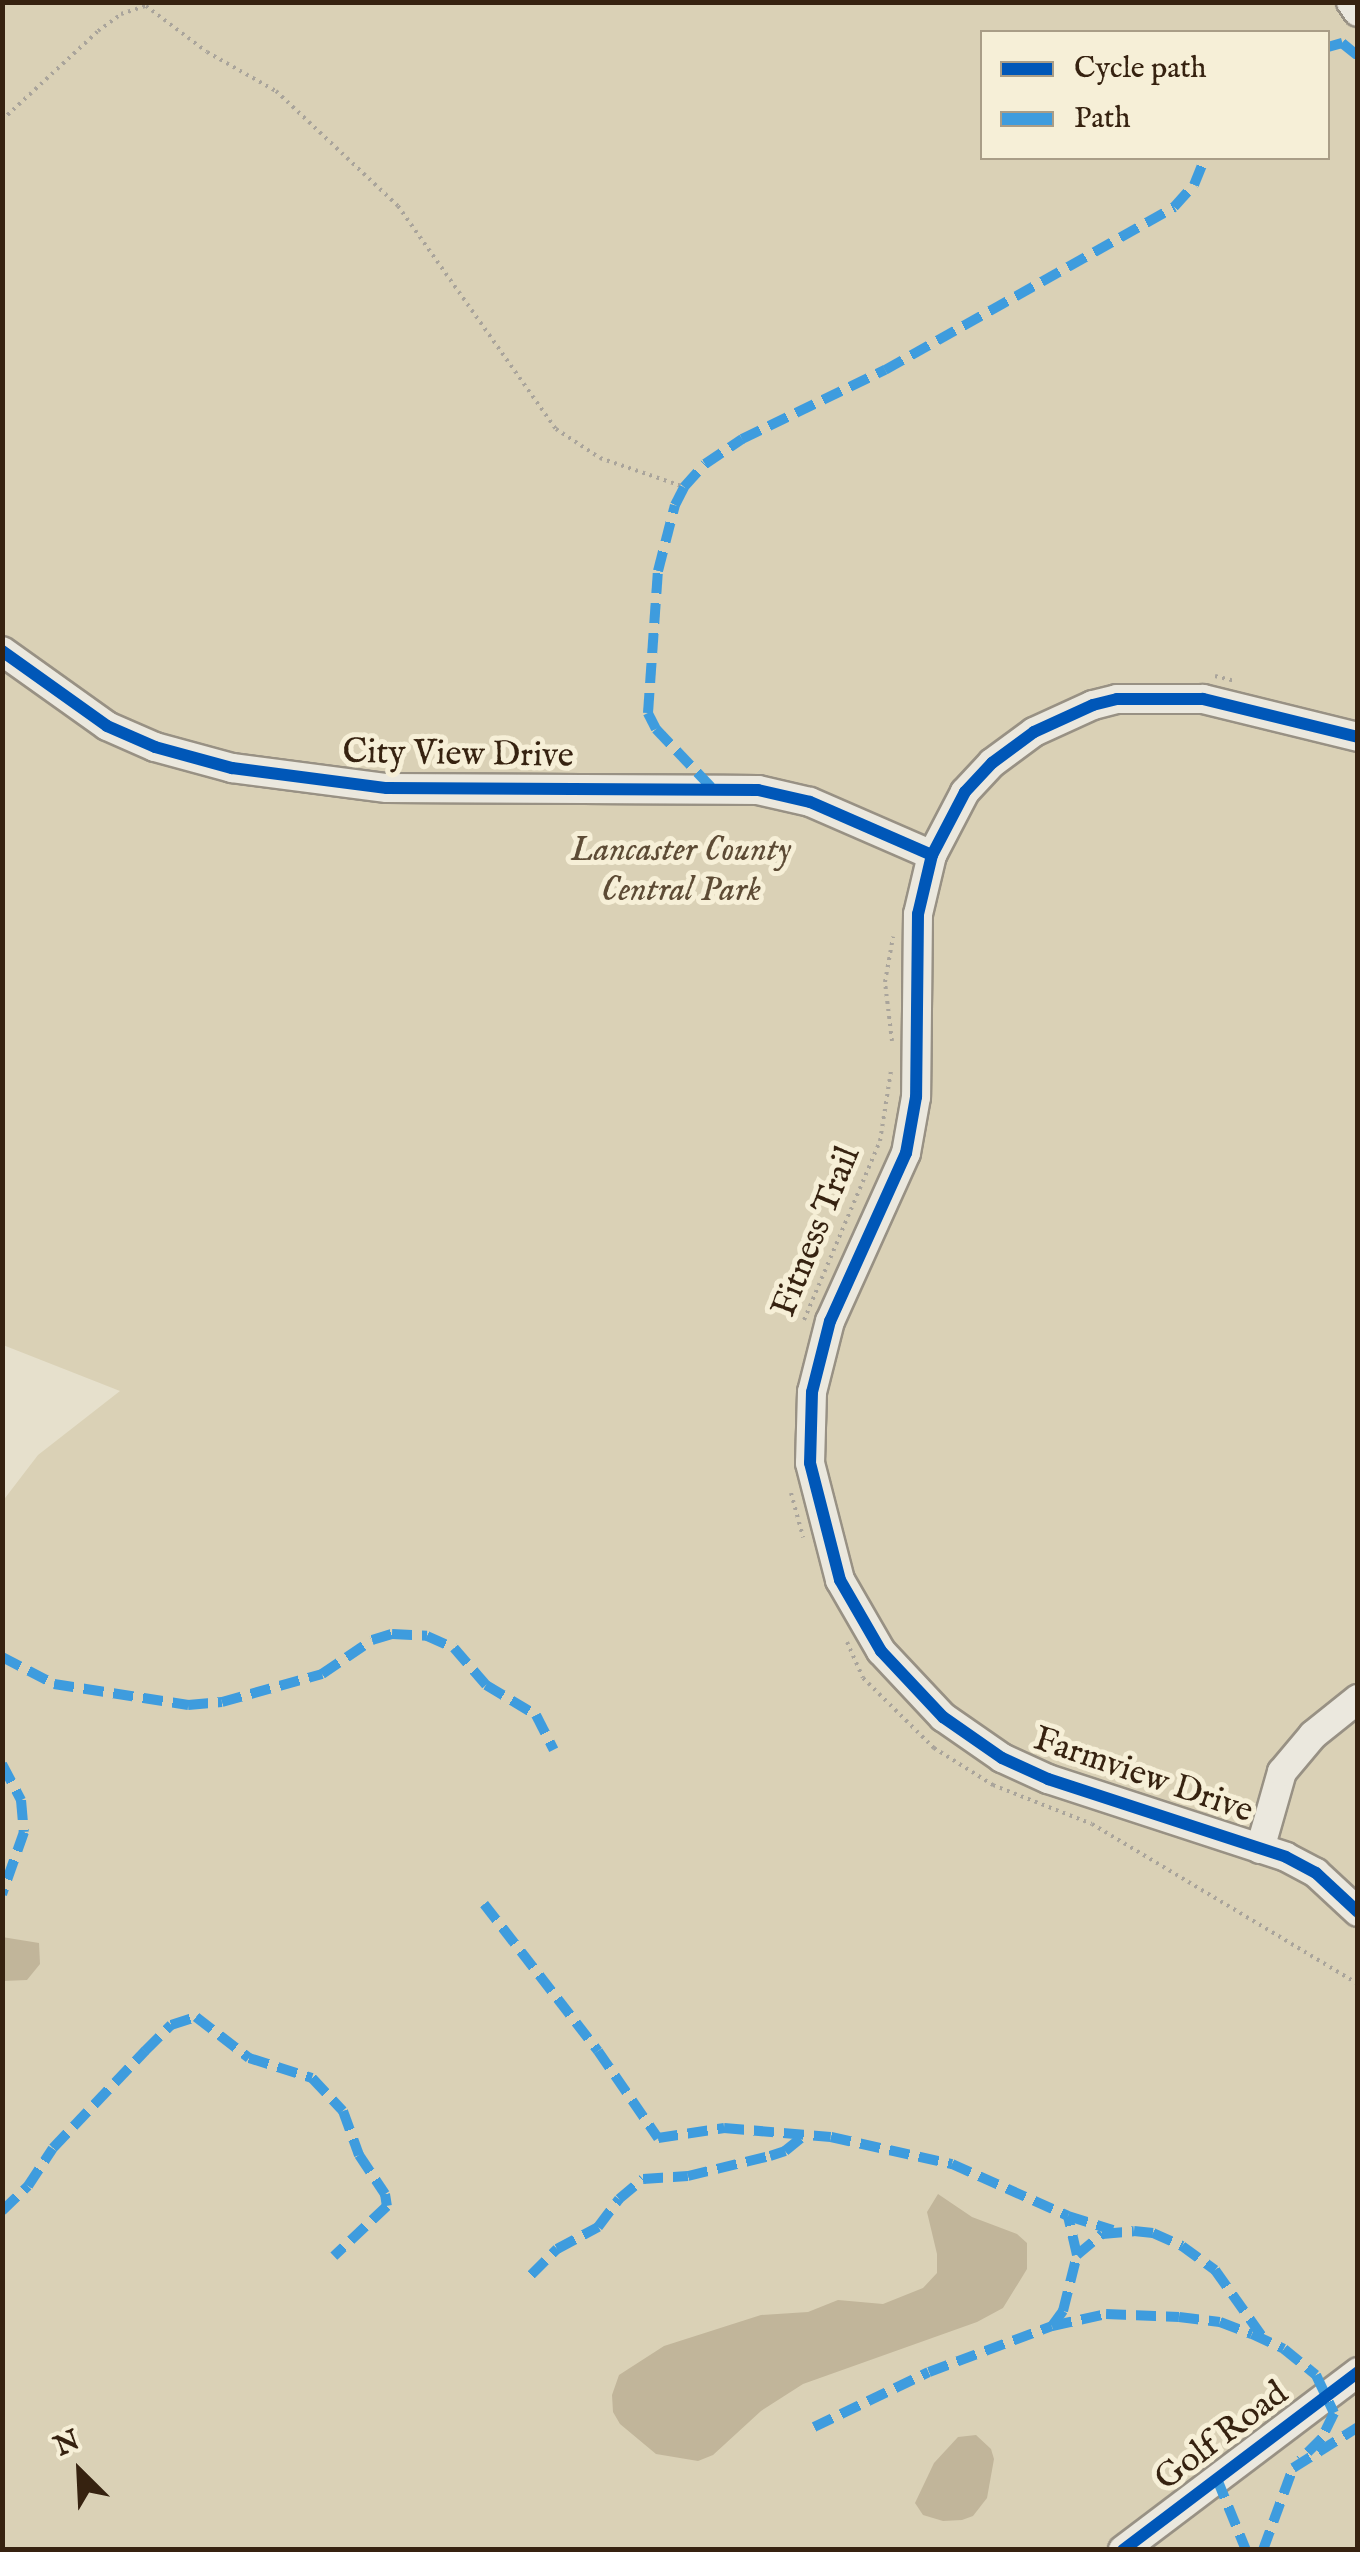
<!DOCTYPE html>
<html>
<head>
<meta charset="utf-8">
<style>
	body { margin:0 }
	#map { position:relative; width:1360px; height:2552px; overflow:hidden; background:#e6e0cc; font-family:"IM FELL English",serif }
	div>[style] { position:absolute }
	.green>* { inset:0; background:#dad1b6 }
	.water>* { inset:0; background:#c1b59a }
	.path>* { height:4px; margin-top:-2px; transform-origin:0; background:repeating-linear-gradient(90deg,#a9a49b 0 2.5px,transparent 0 7.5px) }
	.roads { filter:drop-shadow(2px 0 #989184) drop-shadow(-2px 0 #989184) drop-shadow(0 2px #989184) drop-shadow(0 -2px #989184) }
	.minor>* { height:28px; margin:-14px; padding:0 14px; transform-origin:14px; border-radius:14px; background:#ebe8de }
	.quiet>* { height:10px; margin-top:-5px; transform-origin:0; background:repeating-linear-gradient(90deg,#3e9cde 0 20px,transparent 0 30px) }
	.cycleway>* { height:12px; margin:-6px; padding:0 6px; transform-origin:6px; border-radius:6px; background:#0057b8 }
	span { translate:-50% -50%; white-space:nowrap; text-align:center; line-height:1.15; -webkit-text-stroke:10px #f6efd7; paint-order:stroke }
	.street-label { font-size:35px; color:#362210 }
	.park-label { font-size:35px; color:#5d4b35; font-style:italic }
	.frame { position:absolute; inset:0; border:5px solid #362210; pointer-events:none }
	.legend { position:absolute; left:980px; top:30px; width:350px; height:130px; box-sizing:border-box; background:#f6efd7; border:2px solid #a99d87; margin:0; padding:12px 18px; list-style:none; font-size:30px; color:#362210 }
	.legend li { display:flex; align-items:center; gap:20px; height:50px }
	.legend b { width:50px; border:2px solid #a99d87 }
	.north { position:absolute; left:30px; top:2422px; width:100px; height:100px; -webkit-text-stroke:8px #f6efd7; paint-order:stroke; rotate:336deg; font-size:28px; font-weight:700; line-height:40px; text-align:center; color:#362210 }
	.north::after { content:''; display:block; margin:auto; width:35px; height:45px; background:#362210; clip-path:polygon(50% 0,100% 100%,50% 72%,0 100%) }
</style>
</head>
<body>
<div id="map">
	<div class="green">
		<div style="clip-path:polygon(evenodd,3px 3px,1357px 3px,1357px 2549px,3px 2549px,2px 1502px,38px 1455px,120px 1391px,3px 1345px,3px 3px,982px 32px,1328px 32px,1328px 158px,982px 158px,982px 32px)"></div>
	</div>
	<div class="water">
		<div style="clip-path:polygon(2px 1937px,39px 1943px,40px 1964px,27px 1980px,3px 1981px)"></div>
		<div style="clip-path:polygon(938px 2194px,972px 2217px,1017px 2234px,1027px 2243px,1027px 2269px,1003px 2308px,977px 2322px,803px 2384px,761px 2411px,713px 2455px,698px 2461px,656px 2454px,620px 2424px,613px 2412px,612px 2395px,619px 2375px,664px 2346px,761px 2315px,808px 2312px,838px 2300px,883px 2304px,923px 2288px,937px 2273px,937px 2254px,927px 2212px)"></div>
		<div style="clip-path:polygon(976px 2435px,991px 2449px,994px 2459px,987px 2498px,973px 2516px,962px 2520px,943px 2521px,923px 2515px,915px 2503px,934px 2463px,958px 2437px)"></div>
	</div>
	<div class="path">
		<div style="left:2px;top:120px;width:131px;rotate:-42.8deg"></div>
		<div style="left:98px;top:31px;width:29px;rotate:-36deg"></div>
		<div style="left:121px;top:14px;width:26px;rotate:-18deg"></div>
		<div style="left:146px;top:6px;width:76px;rotate:37deg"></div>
		<div style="left:207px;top:52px;width:79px;rotate:29.5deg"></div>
		<div style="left:276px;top:91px;width:168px;rotate:43.3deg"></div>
		<div style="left:398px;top:206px;width:273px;rotate:54.7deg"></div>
		<div style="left:556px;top:429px;width:53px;rotate:33.4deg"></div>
		<div style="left:600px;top:458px;width:89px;rotate:19deg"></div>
		<div style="left:1215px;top:676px;width:21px;rotate:14deg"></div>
		<div style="left:892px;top:1041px;width:59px;rotate:-96.8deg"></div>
		<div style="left:885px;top:982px;width:46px;rotate:-79.9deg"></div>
		<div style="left:804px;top:1320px;width:194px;rotate:-67deg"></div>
		<div style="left:880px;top:1141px;width:71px;rotate:-81.1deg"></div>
		<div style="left:791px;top:1493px;width:46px;rotate:74.7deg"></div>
		<div style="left:847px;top:1642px;width:39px;rotate:66deg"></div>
		<div style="left:863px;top:1678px;width:100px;rotate:44.6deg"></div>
		<div style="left:934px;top:1748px;width:70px;rotate:32.1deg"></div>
		<div style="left:993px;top:1785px;width:106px;rotate:21.5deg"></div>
		<div style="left:1092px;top:1824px;width:310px;rotate:31deg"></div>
	</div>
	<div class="roads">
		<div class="minor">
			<div style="left:1351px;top:2px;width:12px;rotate:55deg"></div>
			<div style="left:2px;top:651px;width:129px;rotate:35.5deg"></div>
			<div style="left:107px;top:726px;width:52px;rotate:23.6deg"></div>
			<div style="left:155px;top:747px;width:80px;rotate:15.3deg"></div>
			<div style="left:232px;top:768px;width:156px;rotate:7.4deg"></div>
			<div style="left:387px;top:788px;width:371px;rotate:0.3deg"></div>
			<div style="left:758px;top:790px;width:53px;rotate:13deg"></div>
			<div style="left:810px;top:802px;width:133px;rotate:23.5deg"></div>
			<div style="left:1358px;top:737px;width:160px;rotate:-166.2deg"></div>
			<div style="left:1203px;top:699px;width:86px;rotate:180deg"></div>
			<div style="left:1117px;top:699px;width:25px;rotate:166deg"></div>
			<div style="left:1093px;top:705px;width:65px;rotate:155.4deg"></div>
			<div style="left:1034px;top:732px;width:52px;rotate:143.6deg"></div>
			<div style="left:992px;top:763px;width:40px;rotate:133deg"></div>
			<div style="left:965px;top:792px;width:71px;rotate:117.6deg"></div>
			<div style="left:932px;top:855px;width:61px;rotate:103.3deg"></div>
			<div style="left:918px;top:914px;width:183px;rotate:90.6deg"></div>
			<div style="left:916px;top:1097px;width:57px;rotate:100.1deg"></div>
			<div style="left:906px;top:1153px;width:184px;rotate:114.3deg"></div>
			<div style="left:830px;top:1321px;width:73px;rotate:104.2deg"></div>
			<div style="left:812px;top:1392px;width:71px;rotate:91.6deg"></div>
			<div style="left:810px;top:1463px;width:121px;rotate:75.6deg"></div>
			<div style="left:840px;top:1580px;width:82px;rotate:60deg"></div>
			<div style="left:881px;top:1651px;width:91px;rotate:46.8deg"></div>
			<div style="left:943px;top:1717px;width:72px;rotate:34.8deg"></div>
			<div style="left:1002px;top:1758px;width:51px;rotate:24.5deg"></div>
			<div style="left:1048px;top:1779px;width:250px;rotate:18.1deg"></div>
			<div style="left:1286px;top:1857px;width:34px;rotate:28deg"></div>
			<div style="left:1316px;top:1873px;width:57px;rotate:42.9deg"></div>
			<div style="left:1260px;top:1849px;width:80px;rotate:-74.1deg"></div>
			<div style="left:1282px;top:1772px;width:48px;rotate:-50deg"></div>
			<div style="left:1313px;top:1735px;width:58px;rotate:-38.7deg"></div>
			<div style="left:1123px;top:2550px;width:295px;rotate:-37.1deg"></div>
		</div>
	</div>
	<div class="quiet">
		<div style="left:1328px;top:47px;width:15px;rotate:-16deg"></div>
		<div style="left:1342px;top:43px;width:21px;rotate:39deg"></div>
		<div style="left:711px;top:787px;width:80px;rotate:-133.5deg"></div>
		<div style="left:656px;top:729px;width:18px;rotate:-117deg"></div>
		<div style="left:648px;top:713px;width:142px;rotate:-86deg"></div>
		<div style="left:658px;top:571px;width:68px;rotate:-75.6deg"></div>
		<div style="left:675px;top:505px;width:20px;rotate:-63deg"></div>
		<div style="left:684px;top:487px;width:31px;rotate:-48deg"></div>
		<div style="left:705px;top:464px;width:45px;rotate:-34deg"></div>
		<div style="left:742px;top:439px;width:159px;rotate:-25.8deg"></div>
		<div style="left:885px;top:370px;width:332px;rotate:-29.4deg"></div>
		<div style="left:1174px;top:207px;width:30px;rotate:-48deg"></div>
		<div style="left:1194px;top:185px;width:29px;rotate:-68deg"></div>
		<div style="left:2px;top:1657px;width:59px;rotate:27.4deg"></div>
		<div style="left:54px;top:1684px;width:136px;rotate:8.9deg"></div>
		<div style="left:188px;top:1705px;width:34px;rotate:-5deg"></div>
		<div style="left:222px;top:1702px;width:104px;rotate:-15.6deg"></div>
		<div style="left:322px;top:1674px;width:60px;rotate:-34.2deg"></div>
		<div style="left:372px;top:1640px;width:21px;rotate:-17deg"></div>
		<div style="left:392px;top:1634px;width:35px;rotate:3deg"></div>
		<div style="left:427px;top:1636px;width:30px;rotate:24deg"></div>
		<div style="left:454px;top:1648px;width:49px;rotate:49.1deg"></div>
		<div style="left:486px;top:1685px;width:58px;rotate:31deg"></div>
		<div style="left:536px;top:1715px;width:39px;rotate:63deg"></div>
		<div style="left:2px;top:1764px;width:41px;rotate:62.2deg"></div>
		<div style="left:21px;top:1800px;width:32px;rotate:85deg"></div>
		<div style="left:24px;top:1832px;width:66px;rotate:109.5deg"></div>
		<div style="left:484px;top:1904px;width:186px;rotate:52.2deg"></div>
		<div style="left:598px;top:2051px;width:106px;rotate:55.4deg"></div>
		<div style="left:658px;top:2138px;width:67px;rotate:-8.6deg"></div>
		<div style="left:724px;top:2128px;width:107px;rotate:4.8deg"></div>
		<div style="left:831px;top:2137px;width:124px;rotate:12.6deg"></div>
		<div style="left:952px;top:2164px;width:127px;rotate:24.1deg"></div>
		<div style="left:2px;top:2211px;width:36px;rotate:-44deg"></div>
		<div style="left:28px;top:2186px;width:45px;rotate:-56.7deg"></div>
		<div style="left:53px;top:2148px;width:134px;rotate:-46.5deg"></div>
		<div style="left:145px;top:2051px;width:37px;rotate:-45deg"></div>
		<div style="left:171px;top:2025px;width:26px;rotate:-18deg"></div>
		<div style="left:196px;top:2017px;width:67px;rotate:37.7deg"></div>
		<div style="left:249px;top:2058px;width:66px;rotate:17.6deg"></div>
		<div style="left:312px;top:2078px;width:45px;rotate:46.8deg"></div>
		<div style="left:343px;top:2111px;width:47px;rotate:70deg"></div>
		<div style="left:359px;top:2155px;width:47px;rotate:56.3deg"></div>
		<div style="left:385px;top:2194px;width:12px;rotate:81deg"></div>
		<div style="left:387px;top:2206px;width:73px;rotate:136.7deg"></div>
		<div style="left:1077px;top:2255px;width:40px;rotate:-103deg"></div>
		<div style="left:1068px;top:2216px;width:47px;rotate:17.3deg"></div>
		<div style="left:531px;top:2275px;width:37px;rotate:-45deg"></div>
		<div style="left:557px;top:2249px;width:47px;rotate:-28.2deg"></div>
		<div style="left:598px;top:2227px;width:35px;rotate:-53deg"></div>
		<div style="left:619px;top:2199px;width:31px;rotate:-40deg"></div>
		<div style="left:643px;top:2179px;width:45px;rotate:-3.8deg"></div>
		<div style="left:688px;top:2176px;width:84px;rotate:-13.7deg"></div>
		<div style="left:770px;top:2156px;width:16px;rotate:-18deg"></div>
		<div style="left:785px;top:2151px;width:26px;rotate:-39deg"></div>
		<div style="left:1052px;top:2326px;width:19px;rotate:-54deg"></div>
		<div style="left:1063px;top:2311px;width:58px;rotate:-76deg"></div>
		<div style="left:1077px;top:2255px;width:33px;rotate:-40deg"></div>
		<div style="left:1102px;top:2234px;width:32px;rotate:-5deg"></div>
		<div style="left:1134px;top:2231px;width:19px;rotate:6deg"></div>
		<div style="left:1153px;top:2233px;width:32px;rotate:24deg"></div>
		<div style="left:1182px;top:2246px;width:41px;rotate:36deg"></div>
		<div style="left:1215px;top:2270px;width:85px;rotate:54.6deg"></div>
		<div style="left:814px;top:2427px;width:127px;rotate:-25.6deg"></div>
		<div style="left:929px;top:2372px;width:131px;rotate:-20.5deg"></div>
		<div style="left:1052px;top:2326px;width:55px;rotate:-12.5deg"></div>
		<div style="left:1106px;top:2314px;width:73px;rotate:2.4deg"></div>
		<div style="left:1179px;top:2317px;width:41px;rotate:7deg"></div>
		<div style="left:1220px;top:2322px;width:34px;rotate:21deg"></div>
		<div style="left:1252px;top:2334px;width:35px;rotate:25deg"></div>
		<div style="left:1284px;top:2349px;width:41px;rotate:39.1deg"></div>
		<div style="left:1316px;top:2375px;width:42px;rotate:64.7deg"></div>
		<div style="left:1334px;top:2413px;width:28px;rotate:116deg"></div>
		<div style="left:1322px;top:2438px;width:31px;rotate:135deg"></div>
		<div style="left:1217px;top:2479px;width:77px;rotate:67.8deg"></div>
		<div style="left:1263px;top:2550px;width:87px;rotate:-69.9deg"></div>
		<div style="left:1293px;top:2468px;width:77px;rotate:-32.2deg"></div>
	</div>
	<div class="cycleway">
		<div style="left:2px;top:651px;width:129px;rotate:35.5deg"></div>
		<div style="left:107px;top:726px;width:52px;rotate:23.6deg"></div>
		<div style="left:155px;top:747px;width:80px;rotate:15.3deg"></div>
		<div style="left:232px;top:768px;width:156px;rotate:7.4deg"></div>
		<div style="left:387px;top:788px;width:371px;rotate:0.3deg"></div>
		<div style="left:758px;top:790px;width:53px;rotate:13deg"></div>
		<div style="left:810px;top:802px;width:133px;rotate:23.5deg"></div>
		<div style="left:1358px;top:737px;width:160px;rotate:-166.2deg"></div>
		<div style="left:1203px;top:699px;width:86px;rotate:180deg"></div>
		<div style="left:1117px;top:699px;width:25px;rotate:166deg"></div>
		<div style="left:1093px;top:705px;width:65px;rotate:155.4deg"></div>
		<div style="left:1034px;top:732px;width:52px;rotate:143.6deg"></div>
		<div style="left:992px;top:763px;width:40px;rotate:133deg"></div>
		<div style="left:965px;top:792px;width:71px;rotate:117.6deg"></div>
		<div style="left:932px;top:855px;width:61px;rotate:103.3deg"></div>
		<div style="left:918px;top:914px;width:183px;rotate:90.6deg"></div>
		<div style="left:916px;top:1097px;width:57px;rotate:100.1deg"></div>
		<div style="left:906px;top:1153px;width:184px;rotate:114.3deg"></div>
		<div style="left:830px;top:1321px;width:73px;rotate:104.2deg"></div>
		<div style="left:812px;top:1392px;width:71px;rotate:91.6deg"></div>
		<div style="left:810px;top:1463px;width:121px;rotate:75.6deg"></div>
		<div style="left:840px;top:1580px;width:82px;rotate:60deg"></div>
		<div style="left:881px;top:1651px;width:91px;rotate:46.8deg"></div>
		<div style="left:943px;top:1717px;width:72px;rotate:34.8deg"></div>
		<div style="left:1002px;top:1758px;width:51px;rotate:24.5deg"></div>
		<div style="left:1048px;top:1779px;width:250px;rotate:18.1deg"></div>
		<div style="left:1286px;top:1857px;width:34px;rotate:28deg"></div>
		<div style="left:1316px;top:1873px;width:57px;rotate:42.9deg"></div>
		<div style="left:1123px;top:2550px;width:295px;rotate:-37.1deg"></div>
	</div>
	<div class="street-label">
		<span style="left:458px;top:755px;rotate:1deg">City View Drive</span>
		<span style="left:817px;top:1232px;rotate:-68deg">Fitness Trail</span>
		<span style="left:1143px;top:1776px;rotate:19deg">Farmview Drive</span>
		<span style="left:1222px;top:2437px;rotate:-37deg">Golf Road</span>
	</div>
	<div class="park-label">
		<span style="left:681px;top:871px">Lancaster County<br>Central Park</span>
	</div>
	<div class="frame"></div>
	<ul class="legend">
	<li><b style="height:12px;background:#0057b8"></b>Cycle path</li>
	<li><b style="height:12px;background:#3e9cde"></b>Path</li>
	</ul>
	<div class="north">N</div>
</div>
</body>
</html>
